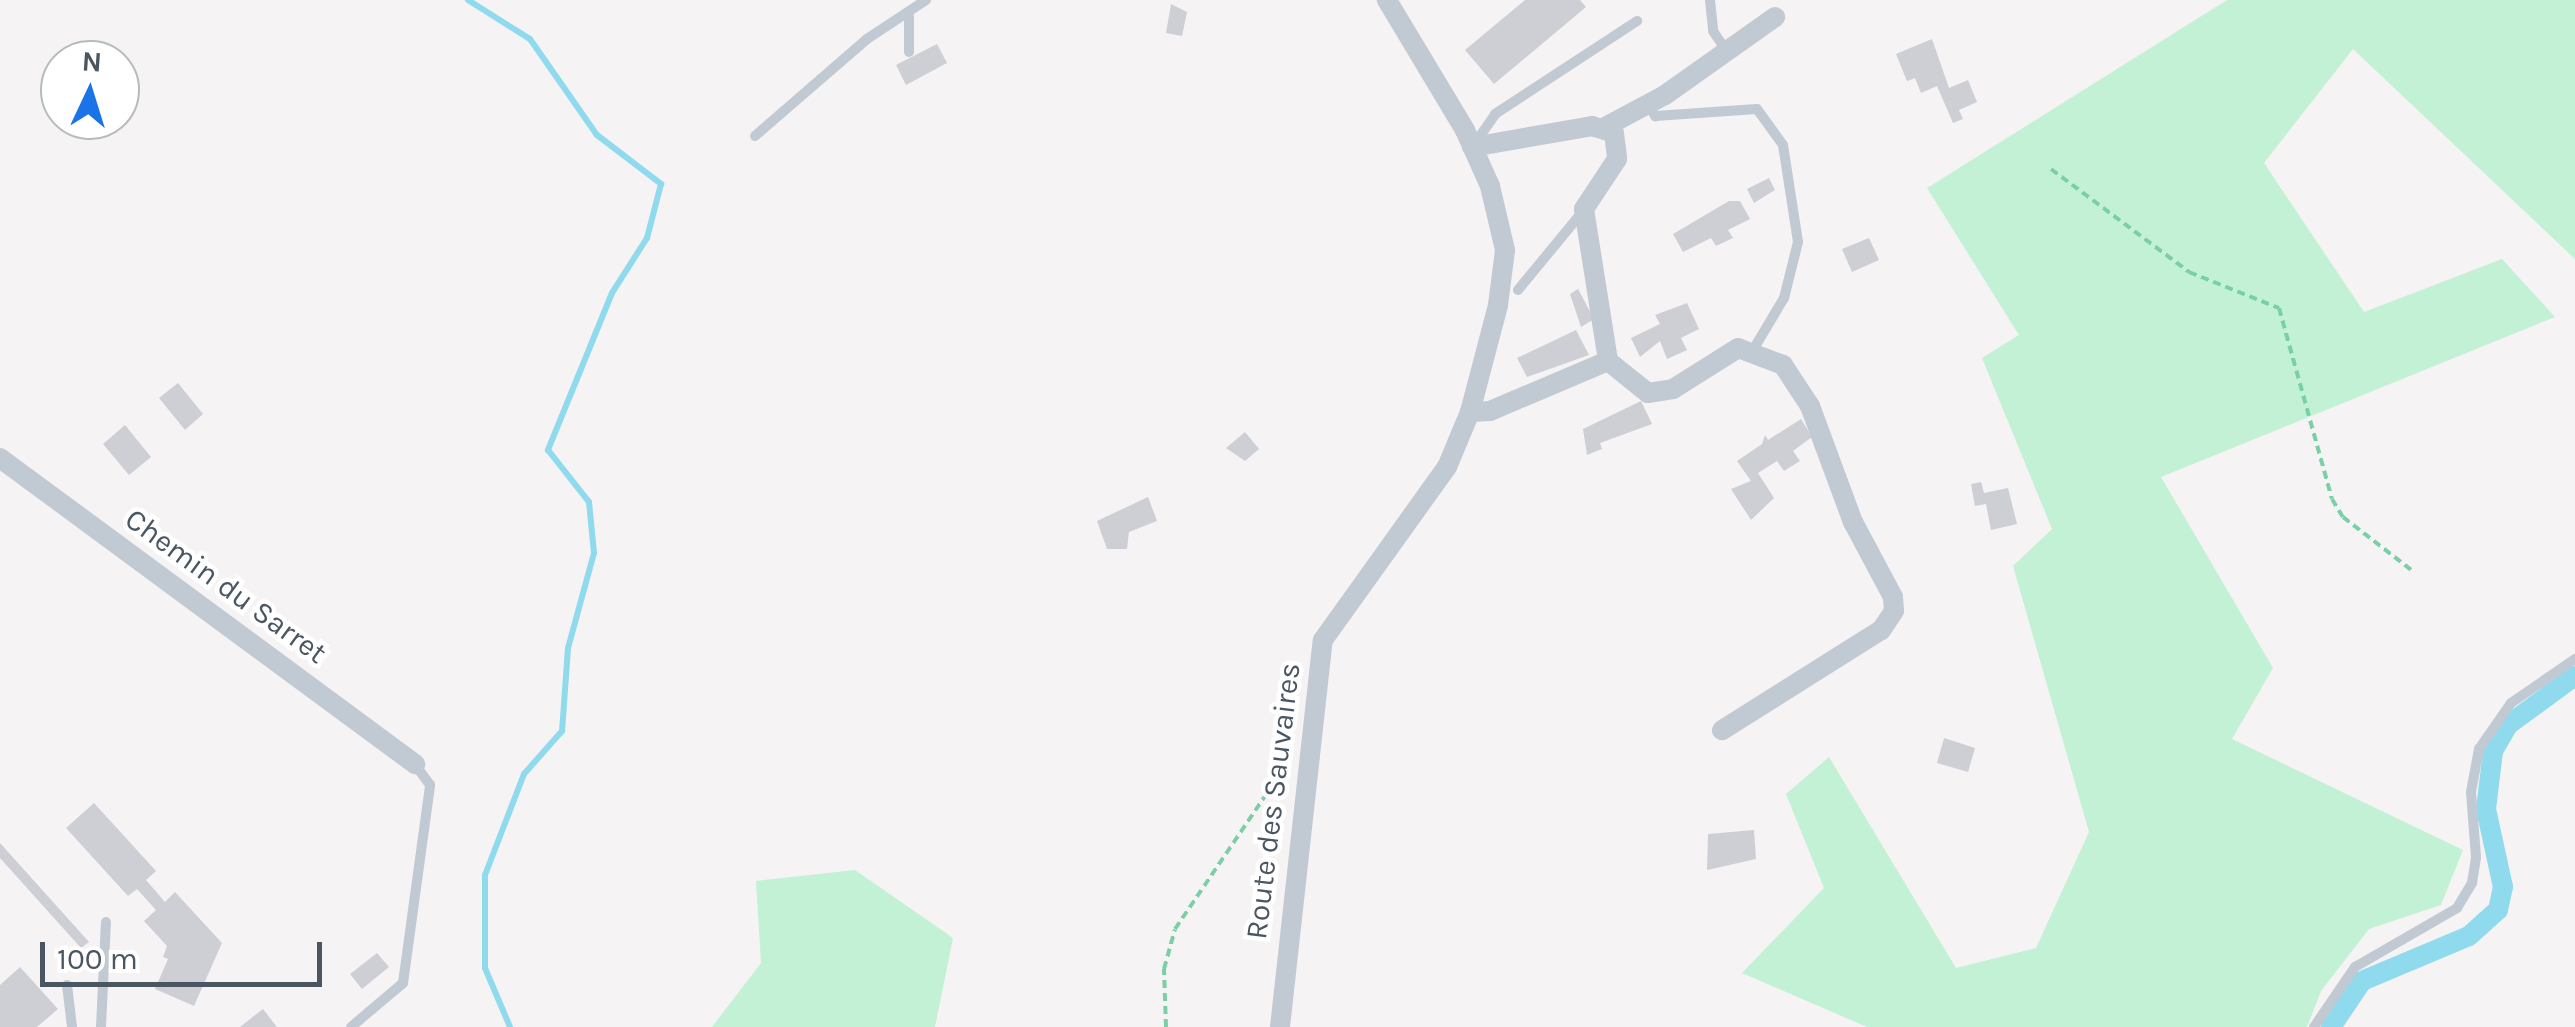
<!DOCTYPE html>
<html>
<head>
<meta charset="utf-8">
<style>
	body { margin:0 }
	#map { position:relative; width:2575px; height:1027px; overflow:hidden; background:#f5f3f3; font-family:Karla,sans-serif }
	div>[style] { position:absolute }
	.green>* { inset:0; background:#c3f1d5 }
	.stream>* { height:6px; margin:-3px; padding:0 3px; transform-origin:3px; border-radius:3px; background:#90daee }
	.canal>* { height:20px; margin:-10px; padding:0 10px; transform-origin:10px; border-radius:10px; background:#90daee }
	.building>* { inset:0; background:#cdcfd5 }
	.path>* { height:4px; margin-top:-2px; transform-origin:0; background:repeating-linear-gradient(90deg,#7ad0a6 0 8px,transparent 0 13px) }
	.lane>* { height:10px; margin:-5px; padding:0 5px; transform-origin:5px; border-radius:5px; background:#c1cad2 }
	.street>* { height:20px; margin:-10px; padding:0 10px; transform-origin:10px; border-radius:10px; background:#c1cad2 }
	span { translate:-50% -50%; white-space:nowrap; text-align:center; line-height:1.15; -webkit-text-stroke:9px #fff; paint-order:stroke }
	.street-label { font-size:30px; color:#4a5661 }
	.north { position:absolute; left:40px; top:40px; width:100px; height:100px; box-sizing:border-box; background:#fff; border:2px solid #b7bbc0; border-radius:50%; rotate:4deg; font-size:28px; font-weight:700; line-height:40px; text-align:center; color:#4a5661 }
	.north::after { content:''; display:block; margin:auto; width:35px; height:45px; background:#1a73e8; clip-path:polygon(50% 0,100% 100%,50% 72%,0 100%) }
	.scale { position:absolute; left:40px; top:942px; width:282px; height:45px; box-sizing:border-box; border:5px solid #4a5661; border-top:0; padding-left:12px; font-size:30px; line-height:35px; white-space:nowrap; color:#4a5661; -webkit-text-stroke:8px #fff; paint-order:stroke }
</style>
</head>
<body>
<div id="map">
	<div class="green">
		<div style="clip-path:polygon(2227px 0,2575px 0,2575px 259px,2353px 49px,2264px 163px,2364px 312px,2502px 259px,2555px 317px,2161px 477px,2273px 668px,2232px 739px,2463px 850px,2441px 905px,2369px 929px,2321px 991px,2307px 1027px,1867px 1027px,1742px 973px,1824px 888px,1786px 794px,1829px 757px,1956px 968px,2036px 948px,2089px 832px,2013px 566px,2052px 529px,1982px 358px,2019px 335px,1927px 188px)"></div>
		<div style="clip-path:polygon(855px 870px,953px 938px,935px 1027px,712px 1027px,761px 963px,756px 881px)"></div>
	</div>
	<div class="stream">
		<div style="left:468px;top:0;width:73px;rotate:32.2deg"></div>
		<div style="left:530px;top:39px;width:117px;rotate:55.1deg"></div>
		<div style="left:597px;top:135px;width:81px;rotate:37.4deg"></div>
		<div style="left:661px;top:184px;width:56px;rotate:104.5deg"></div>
		<div style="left:647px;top:238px;width:65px;rotate:122.5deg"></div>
		<div style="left:612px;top:293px;width:170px;rotate:112.2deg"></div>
		<div style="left:548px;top:450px;width:66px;rotate:51.7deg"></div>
		<div style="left:589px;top:502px;width:51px;rotate:84.4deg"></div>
		<div style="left:594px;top:553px;width:98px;rotate:105.3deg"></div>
		<div style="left:568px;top:648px;width:83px;rotate:94.1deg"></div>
		<div style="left:562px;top:731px;width:57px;rotate:131.5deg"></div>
		<div style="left:524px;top:774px;width:108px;rotate:111.1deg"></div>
		<div style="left:485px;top:875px;width:93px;rotate:90deg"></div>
		<div style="left:485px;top:968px;width:64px;rotate:67deg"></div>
	</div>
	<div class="canal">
		<div style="left:2331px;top:1027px;width:55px;rotate:-56deg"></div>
		<div style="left:2362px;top:981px;width:116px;rotate:-22.8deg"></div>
		<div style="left:2469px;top:936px;width:39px;rotate:-42deg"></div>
		<div style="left:2498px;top:910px;width:24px;rotate:-78deg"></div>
		<div style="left:2503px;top:887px;width:80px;rotate:-102.3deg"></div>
		<div style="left:2486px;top:809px;width:58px;rotate:-83.1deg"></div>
		<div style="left:2493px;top:751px;width:30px;rotate:-60deg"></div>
		<div style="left:2508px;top:725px;width:83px;rotate:-36.2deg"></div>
	</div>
	<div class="building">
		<div style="clip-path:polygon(1525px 0,1580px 0,1586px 7px,1494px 84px,1465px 50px)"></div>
		<div style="clip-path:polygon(1171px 4px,1187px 12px,1182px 36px,1166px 33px)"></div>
		<div style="clip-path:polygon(1932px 39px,1949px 88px,1968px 80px,1977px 102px,1959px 110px,1963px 119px,1953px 123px,1937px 86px,1921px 93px,1915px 78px,1907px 81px,1896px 54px)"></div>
		<div style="clip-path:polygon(937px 44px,947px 63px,906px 85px,896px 65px)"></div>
		<div style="clip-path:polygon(1769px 178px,1775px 190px,1754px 203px,1747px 189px)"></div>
		<div style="clip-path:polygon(1729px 201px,1740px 201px,1750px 219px,1728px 230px,1733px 238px,1716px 246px,1711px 238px,1683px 252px,1673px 234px)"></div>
		<div style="clip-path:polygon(1869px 238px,1879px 260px,1852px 272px,1842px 249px)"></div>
		<div style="clip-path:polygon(1578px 289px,1594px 319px,1581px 327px,1570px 294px)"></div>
		<div style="clip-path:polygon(1687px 303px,1699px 329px,1681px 338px,1687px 350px,1667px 359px,1660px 341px,1640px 357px,1631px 338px,1660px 324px,1655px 315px)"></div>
		<div style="clip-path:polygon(1576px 330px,1589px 355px,1527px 377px,1517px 358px)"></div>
		<div style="clip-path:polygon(178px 383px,203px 414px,185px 430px,159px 398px)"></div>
		<div style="clip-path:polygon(1641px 401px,1652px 424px,1600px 443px,1602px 449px,1587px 455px,1583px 429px)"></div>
		<div style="clip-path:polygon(1801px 419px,1812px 437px,1793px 451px,1800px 461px,1784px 471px,1777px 461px,1758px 473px,1774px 498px,1751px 520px,1731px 489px,1751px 481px,1737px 461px,1762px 444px,1765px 435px,1768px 440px)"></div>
		<div style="clip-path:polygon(125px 425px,151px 457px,129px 475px,103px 444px)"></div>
		<div style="clip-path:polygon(1245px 432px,1259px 449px,1245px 461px,1226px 448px)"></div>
		<div style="clip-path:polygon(1981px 482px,1984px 493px,2008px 488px,2017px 524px,1991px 530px,1986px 504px,1975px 506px,1971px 484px)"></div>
		<div style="clip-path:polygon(1148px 497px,1157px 521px,1129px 532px,1127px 549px,1107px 549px,1097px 521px)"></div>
		<div style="clip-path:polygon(1944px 738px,1975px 748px,1968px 772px,1937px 763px)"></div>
		<div style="clip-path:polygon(94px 803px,156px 871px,146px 880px,165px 902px,175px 892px,222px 943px,194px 1006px,155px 989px,168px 959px,163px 957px,167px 946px,144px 921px,156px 910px,137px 889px,128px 896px,66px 828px)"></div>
		<div style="clip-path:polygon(1754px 830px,1756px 859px,1707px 870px,1708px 834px)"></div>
		<div style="clip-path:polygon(0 843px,89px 942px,81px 948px,0 858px)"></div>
		<div style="clip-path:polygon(377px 953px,389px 967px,362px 989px,350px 974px)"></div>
		<div style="clip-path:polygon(20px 967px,58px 1009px,37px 1027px,0 1027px,0 985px)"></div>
		<div style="clip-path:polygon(263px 1009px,277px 1027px,240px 1027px,259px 1012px)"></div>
	</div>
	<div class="path">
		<div style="left:2051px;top:169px;width:172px;rotate:36.7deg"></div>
		<div style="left:2189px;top:272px;width:97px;rotate:21.8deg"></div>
		<div style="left:2279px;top:308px;width:198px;rotate:74.5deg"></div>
		<div style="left:2332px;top:499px;width:21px;rotate:59deg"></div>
		<div style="left:2343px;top:517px;width:90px;rotate:37.8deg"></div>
		<div style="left:1166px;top:1027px;width:58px;rotate:-92deg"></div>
		<div style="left:1164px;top:969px;width:41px;rotate:-74.6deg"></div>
		<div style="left:1175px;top:929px;width:205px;rotate:-55.9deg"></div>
	</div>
	<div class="lane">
		<div style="left:1710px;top:0;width:31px;rotate:84deg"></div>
		<div style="left:1713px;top:31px;width:23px;rotate:56deg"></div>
		<div style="left:909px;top:52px;width:36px;rotate:-90deg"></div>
		<div style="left:1649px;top:105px;width:13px;rotate:61deg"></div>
		<div style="left:1655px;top:116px;width:102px;rotate:-3.9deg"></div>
		<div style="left:1757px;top:109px;width:44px;rotate:54.2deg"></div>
		<div style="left:1783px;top:145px;width:98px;rotate:81.2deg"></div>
		<div style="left:1798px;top:242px;width:58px;rotate:104deg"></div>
		<div style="left:1784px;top:298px;width:61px;rotate:120.8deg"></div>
		<div style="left:755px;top:136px;width:148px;rotate:-40.9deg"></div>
		<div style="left:867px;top:39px;width:71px;rotate:-33.5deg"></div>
		<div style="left:1473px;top:146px;width:39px;rotate:-55deg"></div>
		<div style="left:1495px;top:114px;width:170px;rotate:-33.2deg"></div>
		<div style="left:1518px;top:290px;width:104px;rotate:-50.5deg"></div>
		<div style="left:67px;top:985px;width:42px;rotate:83.2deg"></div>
		<div style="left:101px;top:1027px;width:105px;rotate:-87.3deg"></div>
		<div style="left:351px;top:1027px;width:68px;rotate:-40.2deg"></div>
		<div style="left:403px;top:983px;width:200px;rotate:-82.2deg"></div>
		<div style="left:430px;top:785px;width:26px;rotate:-126deg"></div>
		<div style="left:2314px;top:1027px;width:73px;rotate:-55.7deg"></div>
		<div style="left:2355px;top:967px;width:118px;rotate:-30deg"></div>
		<div style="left:2457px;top:908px;width:29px;rotate:-59deg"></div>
		<div style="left:2472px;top:883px;width:26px;rotate:-81deg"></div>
		<div style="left:2476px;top:857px;width:65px;rotate:-94.4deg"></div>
		<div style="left:2471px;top:792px;width:44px;rotate:-79.5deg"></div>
		<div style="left:2479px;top:749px;width:56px;rotate:-55.2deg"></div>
		<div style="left:2511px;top:703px;width:78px;rotate:-34.5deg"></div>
	</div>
	<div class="street">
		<div style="left:1605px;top:127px;width:68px;rotate:-28.1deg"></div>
		<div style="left:1665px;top:95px;width:135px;rotate:-35.3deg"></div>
		<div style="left:1472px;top:147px;width:122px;rotate:-9.9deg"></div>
		<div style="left:1592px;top:126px;width:23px;rotate:18deg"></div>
		<div style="left:1614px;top:133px;width:26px;rotate:83deg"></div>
		<div style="left:1617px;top:159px;width:60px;rotate:123.4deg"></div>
		<div style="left:1584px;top:209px;width:154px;rotate:81deg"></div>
		<div style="left:1608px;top:361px;width:51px;rotate:38.7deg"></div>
		<div style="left:1648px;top:393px;width:25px;rotate:-9deg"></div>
		<div style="left:1673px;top:389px;width:77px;rotate:-32.2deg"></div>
		<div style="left:1738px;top:348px;width:48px;rotate:20.7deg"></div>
		<div style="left:1783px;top:365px;width:49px;rotate:56.6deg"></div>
		<div style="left:1810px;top:406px;width:124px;rotate:69.7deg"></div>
		<div style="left:1853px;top:522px;width:85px;rotate:61.9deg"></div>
		<div style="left:1893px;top:597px;width:14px;rotate:86deg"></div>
		<div style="left:1894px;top:611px;width:23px;rotate:124deg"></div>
		<div style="left:1881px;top:630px;width:188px;rotate:147.8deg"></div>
		<div style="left:1470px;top:412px;width:20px;rotate:-3deg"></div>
		<div style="left:1490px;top:411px;width:128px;rotate:-23deg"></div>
		<div style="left:0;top:458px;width:516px;rotate:36.4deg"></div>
		<div style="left:1280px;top:1027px;width:389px;rotate:-83.7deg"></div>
		<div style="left:1323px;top:640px;width:213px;rotate:-54.4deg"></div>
		<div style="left:1447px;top:467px;width:60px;rotate:-67.3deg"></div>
		<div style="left:1470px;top:412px;width:111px;rotate:-75.3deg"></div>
		<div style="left:1498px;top:305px;width:55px;rotate:-82.7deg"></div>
		<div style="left:1505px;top:250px;width:66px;rotate:-103.2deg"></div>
		<div style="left:1490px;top:186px;width:61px;rotate:-114.1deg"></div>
		<div style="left:1465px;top:130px;width:152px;rotate:-121deg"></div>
	</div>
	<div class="street-label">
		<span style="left:226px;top:586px;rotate:36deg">Chemin du Sarret</span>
		<span style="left:1273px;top:801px;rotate:-83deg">Route des Sauvaires</span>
	</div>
	<div class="north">N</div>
	<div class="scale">100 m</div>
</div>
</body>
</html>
